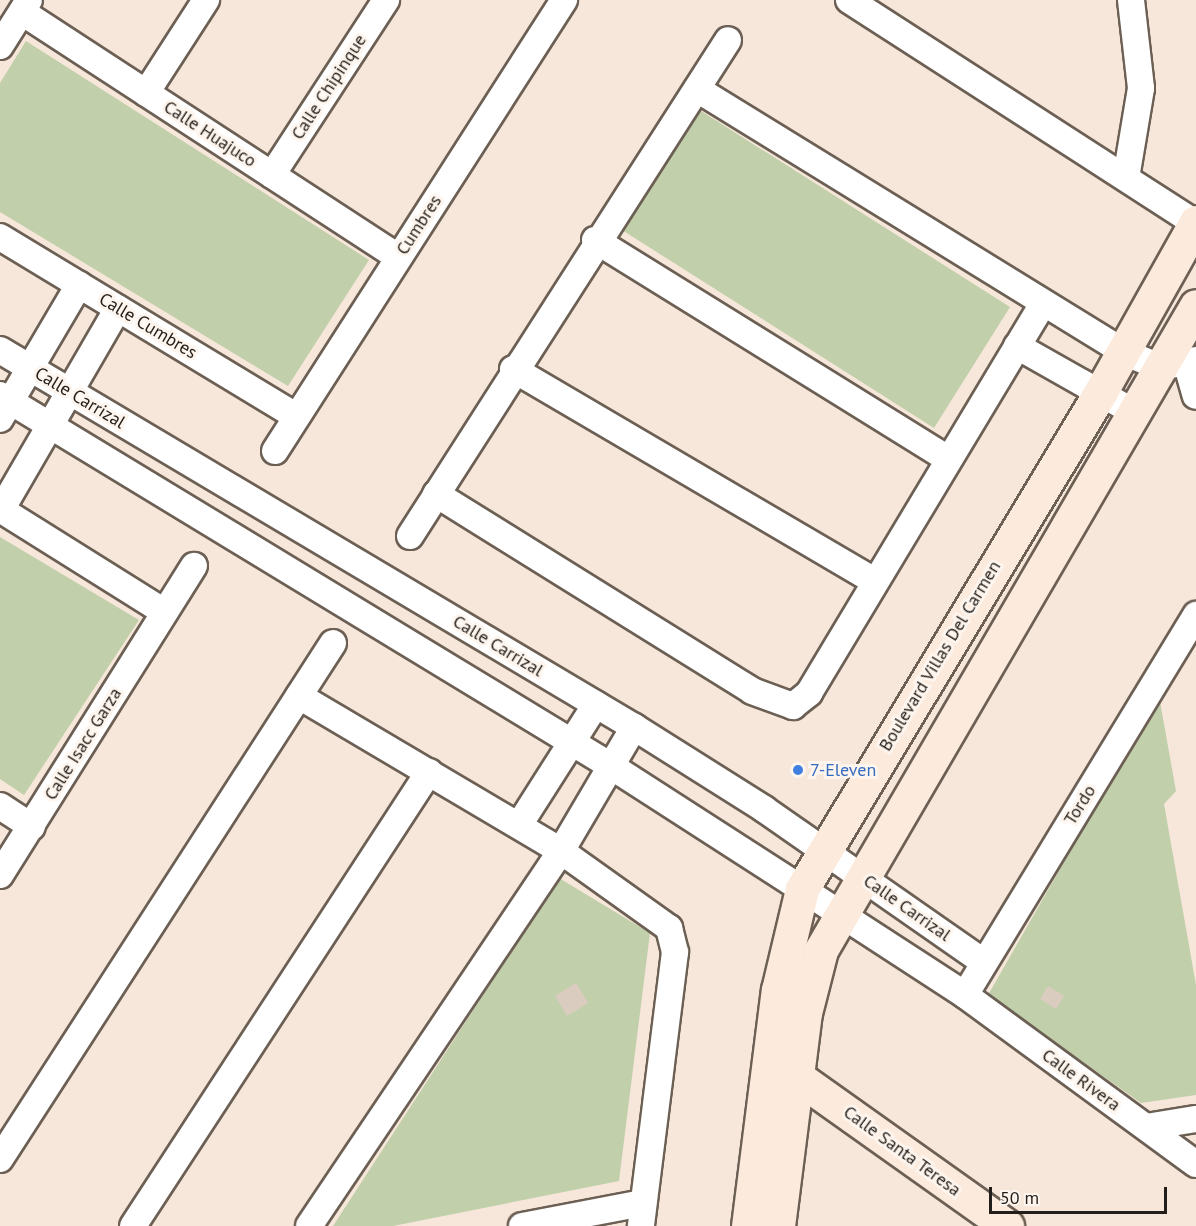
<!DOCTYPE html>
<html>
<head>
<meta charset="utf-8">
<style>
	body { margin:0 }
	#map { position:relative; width:1196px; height:1226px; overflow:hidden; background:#f6e7da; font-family:"PT Sans",sans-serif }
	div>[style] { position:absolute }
	.green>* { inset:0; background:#c1cfaa }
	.building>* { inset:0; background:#dbccc0 }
	.roads { filter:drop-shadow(2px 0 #6c5f54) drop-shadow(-2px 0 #6c5f54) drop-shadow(0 2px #6c5f54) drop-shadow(0 -2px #6c5f54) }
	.street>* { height:26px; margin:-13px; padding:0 13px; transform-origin:13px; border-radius:13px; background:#fff }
	.secondary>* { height:33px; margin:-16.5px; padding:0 16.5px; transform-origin:16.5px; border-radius:16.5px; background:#fceadc }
	.dots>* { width:16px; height:16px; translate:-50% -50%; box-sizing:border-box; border:3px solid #fef5ee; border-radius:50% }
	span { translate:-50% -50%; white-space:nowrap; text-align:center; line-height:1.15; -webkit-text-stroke:6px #fef5ee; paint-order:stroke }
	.street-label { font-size:18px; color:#231e19 }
	.shop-label { font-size:18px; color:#366cbe }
	.left { translate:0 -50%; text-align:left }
	.scale { position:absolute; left:989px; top:1187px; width:178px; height:27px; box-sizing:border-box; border:3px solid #231e19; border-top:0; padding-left:8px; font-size:18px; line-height:21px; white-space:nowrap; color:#231e19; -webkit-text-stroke:4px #fef5ee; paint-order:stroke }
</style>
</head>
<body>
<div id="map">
	<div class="green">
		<div style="clip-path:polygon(26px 41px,369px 260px,288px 386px,0 212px,0 83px)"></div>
		<div style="clip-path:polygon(698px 109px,1010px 307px,934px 428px,622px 230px)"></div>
		<div style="clip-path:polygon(0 537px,139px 620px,24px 795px,0 779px)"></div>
		<div style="clip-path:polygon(1159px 696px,1176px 791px,1164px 804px,1196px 985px,1196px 1095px,1141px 1103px,988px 995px)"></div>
		<div style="clip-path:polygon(559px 878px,650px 933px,619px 1181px,393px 1226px,333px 1226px)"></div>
	</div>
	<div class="building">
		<div style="clip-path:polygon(576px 983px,588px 1003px,567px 1016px,555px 996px)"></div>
		<div style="clip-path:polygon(1048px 986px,1064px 996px,1056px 1009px,1040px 999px)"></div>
	</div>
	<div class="roads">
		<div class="street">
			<div style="left:849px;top:0;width:413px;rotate:32.8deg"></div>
			<div style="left:22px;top:12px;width:449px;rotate:33.1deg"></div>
			<div style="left:0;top:46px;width:54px;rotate:-57.8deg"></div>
			<div style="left:697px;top:89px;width:501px;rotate:31.63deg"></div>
			<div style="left:1124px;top:352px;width:39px;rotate:23deg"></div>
			<div style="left:1160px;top:367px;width:37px;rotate:-11deg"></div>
			<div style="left:146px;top:93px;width:111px;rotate:-57.2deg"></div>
			<div style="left:272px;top:175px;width:209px;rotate:-56.9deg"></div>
			<div style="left:1126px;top:178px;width:91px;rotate:-80.5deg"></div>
			<div style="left:1141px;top:88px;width:89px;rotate:-96.5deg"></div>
			<div style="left:0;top:237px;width:346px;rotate:31.2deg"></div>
			<div style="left:595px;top:240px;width:415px;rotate:31.8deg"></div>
			<div style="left:1017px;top:346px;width:132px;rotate:29.5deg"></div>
			<div style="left:0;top:350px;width:738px;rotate:30.74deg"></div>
			<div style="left:634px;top:727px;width:154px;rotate:32.2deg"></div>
			<div style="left:764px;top:809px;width:267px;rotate:34.9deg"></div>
			<div style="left:1186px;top:362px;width:35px;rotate:74deg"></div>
			<div style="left:513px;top:369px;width:419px;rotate:30.4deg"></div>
			<div style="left:0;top:395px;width:715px;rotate:31.27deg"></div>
			<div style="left:611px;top:766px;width:227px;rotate:32.8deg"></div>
			<div style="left:802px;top:889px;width:194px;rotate:33deg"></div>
			<div style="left:965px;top:995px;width:286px;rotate:36.2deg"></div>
			<div style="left:0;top:419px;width:156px;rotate:-59.5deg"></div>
			<div style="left:275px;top:451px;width:536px;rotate:-57.35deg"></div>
			<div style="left:436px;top:494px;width:372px;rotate:31.9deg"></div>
			<div style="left:752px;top:691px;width:44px;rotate:20.1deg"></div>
			<div style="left:793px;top:706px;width:21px;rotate:-39deg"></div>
			<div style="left:809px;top:693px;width:455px;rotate:-59deg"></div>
			<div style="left:0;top:509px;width:194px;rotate:32.1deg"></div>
			<div style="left:1px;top:510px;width:233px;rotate:-59.9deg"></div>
			<div style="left:410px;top:536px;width:589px;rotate:-57.33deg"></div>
			<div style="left:299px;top:696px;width:304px;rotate:30.6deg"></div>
			<div style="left:561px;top:851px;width:133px;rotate:35.5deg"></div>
			<div style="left:669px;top:928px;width:25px;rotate:76deg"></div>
			<div style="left:675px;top:952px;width:276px;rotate:97.1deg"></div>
			<div style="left:0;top:806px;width:38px;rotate:33deg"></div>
			<div style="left:519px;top:825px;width:143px;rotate:-57.5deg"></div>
			<div style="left:0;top:875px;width:365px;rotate:-57.9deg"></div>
			<div style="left:965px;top:995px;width:445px;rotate:-58.7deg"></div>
			<div style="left:1146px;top:1127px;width:51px;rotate:-9.1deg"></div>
			<div style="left:0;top:1159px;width:614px;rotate:-57.16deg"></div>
			<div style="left:133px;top:1226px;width:542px;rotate:-56.9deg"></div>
			<div style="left:309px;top:1226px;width:452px;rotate:-56.1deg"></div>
			<div style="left:561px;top:851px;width:144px;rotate:-59.5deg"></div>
			<div style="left:522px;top:1226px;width:123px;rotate:-10.8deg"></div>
		</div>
		<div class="secondary">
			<div style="left:796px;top:1076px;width:259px;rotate:35.4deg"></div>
			<div style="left:748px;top:1226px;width:238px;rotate:-82.8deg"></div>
			<div style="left:778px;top:990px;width:104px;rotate:-76.6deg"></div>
			<div style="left:802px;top:889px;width:579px;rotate:-59deg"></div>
			<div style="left:1100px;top:393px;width:196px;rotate:-60.7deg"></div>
			<div style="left:778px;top:1226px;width:215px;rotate:-82.8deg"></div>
			<div style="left:805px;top:1013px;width:65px;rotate:-75.7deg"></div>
			<div style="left:821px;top:950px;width:745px;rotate:-59.79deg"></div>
		</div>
	</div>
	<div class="dots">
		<div style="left:798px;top:770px;background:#3f7fe0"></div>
	</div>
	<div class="street-label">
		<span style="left:329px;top:87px;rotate:-57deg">Calle Chipinque</span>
		<span style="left:210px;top:134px;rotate:33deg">Calle Huajuco</span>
		<span style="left:419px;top:225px;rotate:-57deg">Cumbres</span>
		<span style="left:148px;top:326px;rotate:31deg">Calle Cumbres</span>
		<span style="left:80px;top:398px;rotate:31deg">Calle Carrizal</span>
		<span style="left:498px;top:646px;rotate:31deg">Calle Carrizal</span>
		<span style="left:940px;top:656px;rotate:-59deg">Boulevard Villas Del Carmen</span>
		<span style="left:83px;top:744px;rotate:-58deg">Calle Isacc Garza</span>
		<span style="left:1080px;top:805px;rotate:-58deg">Tordo</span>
		<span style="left:907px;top:908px;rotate:35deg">Calle Carrizal</span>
		<span style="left:1081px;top:1080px;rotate:36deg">Calle Rivera</span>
		<span style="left:902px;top:1151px;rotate:36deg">Calle Santa Teresa</span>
	</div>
	<div class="shop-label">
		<span class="left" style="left:810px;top:770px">7-Eleven</span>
	</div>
	<div class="scale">50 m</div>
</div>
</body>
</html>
